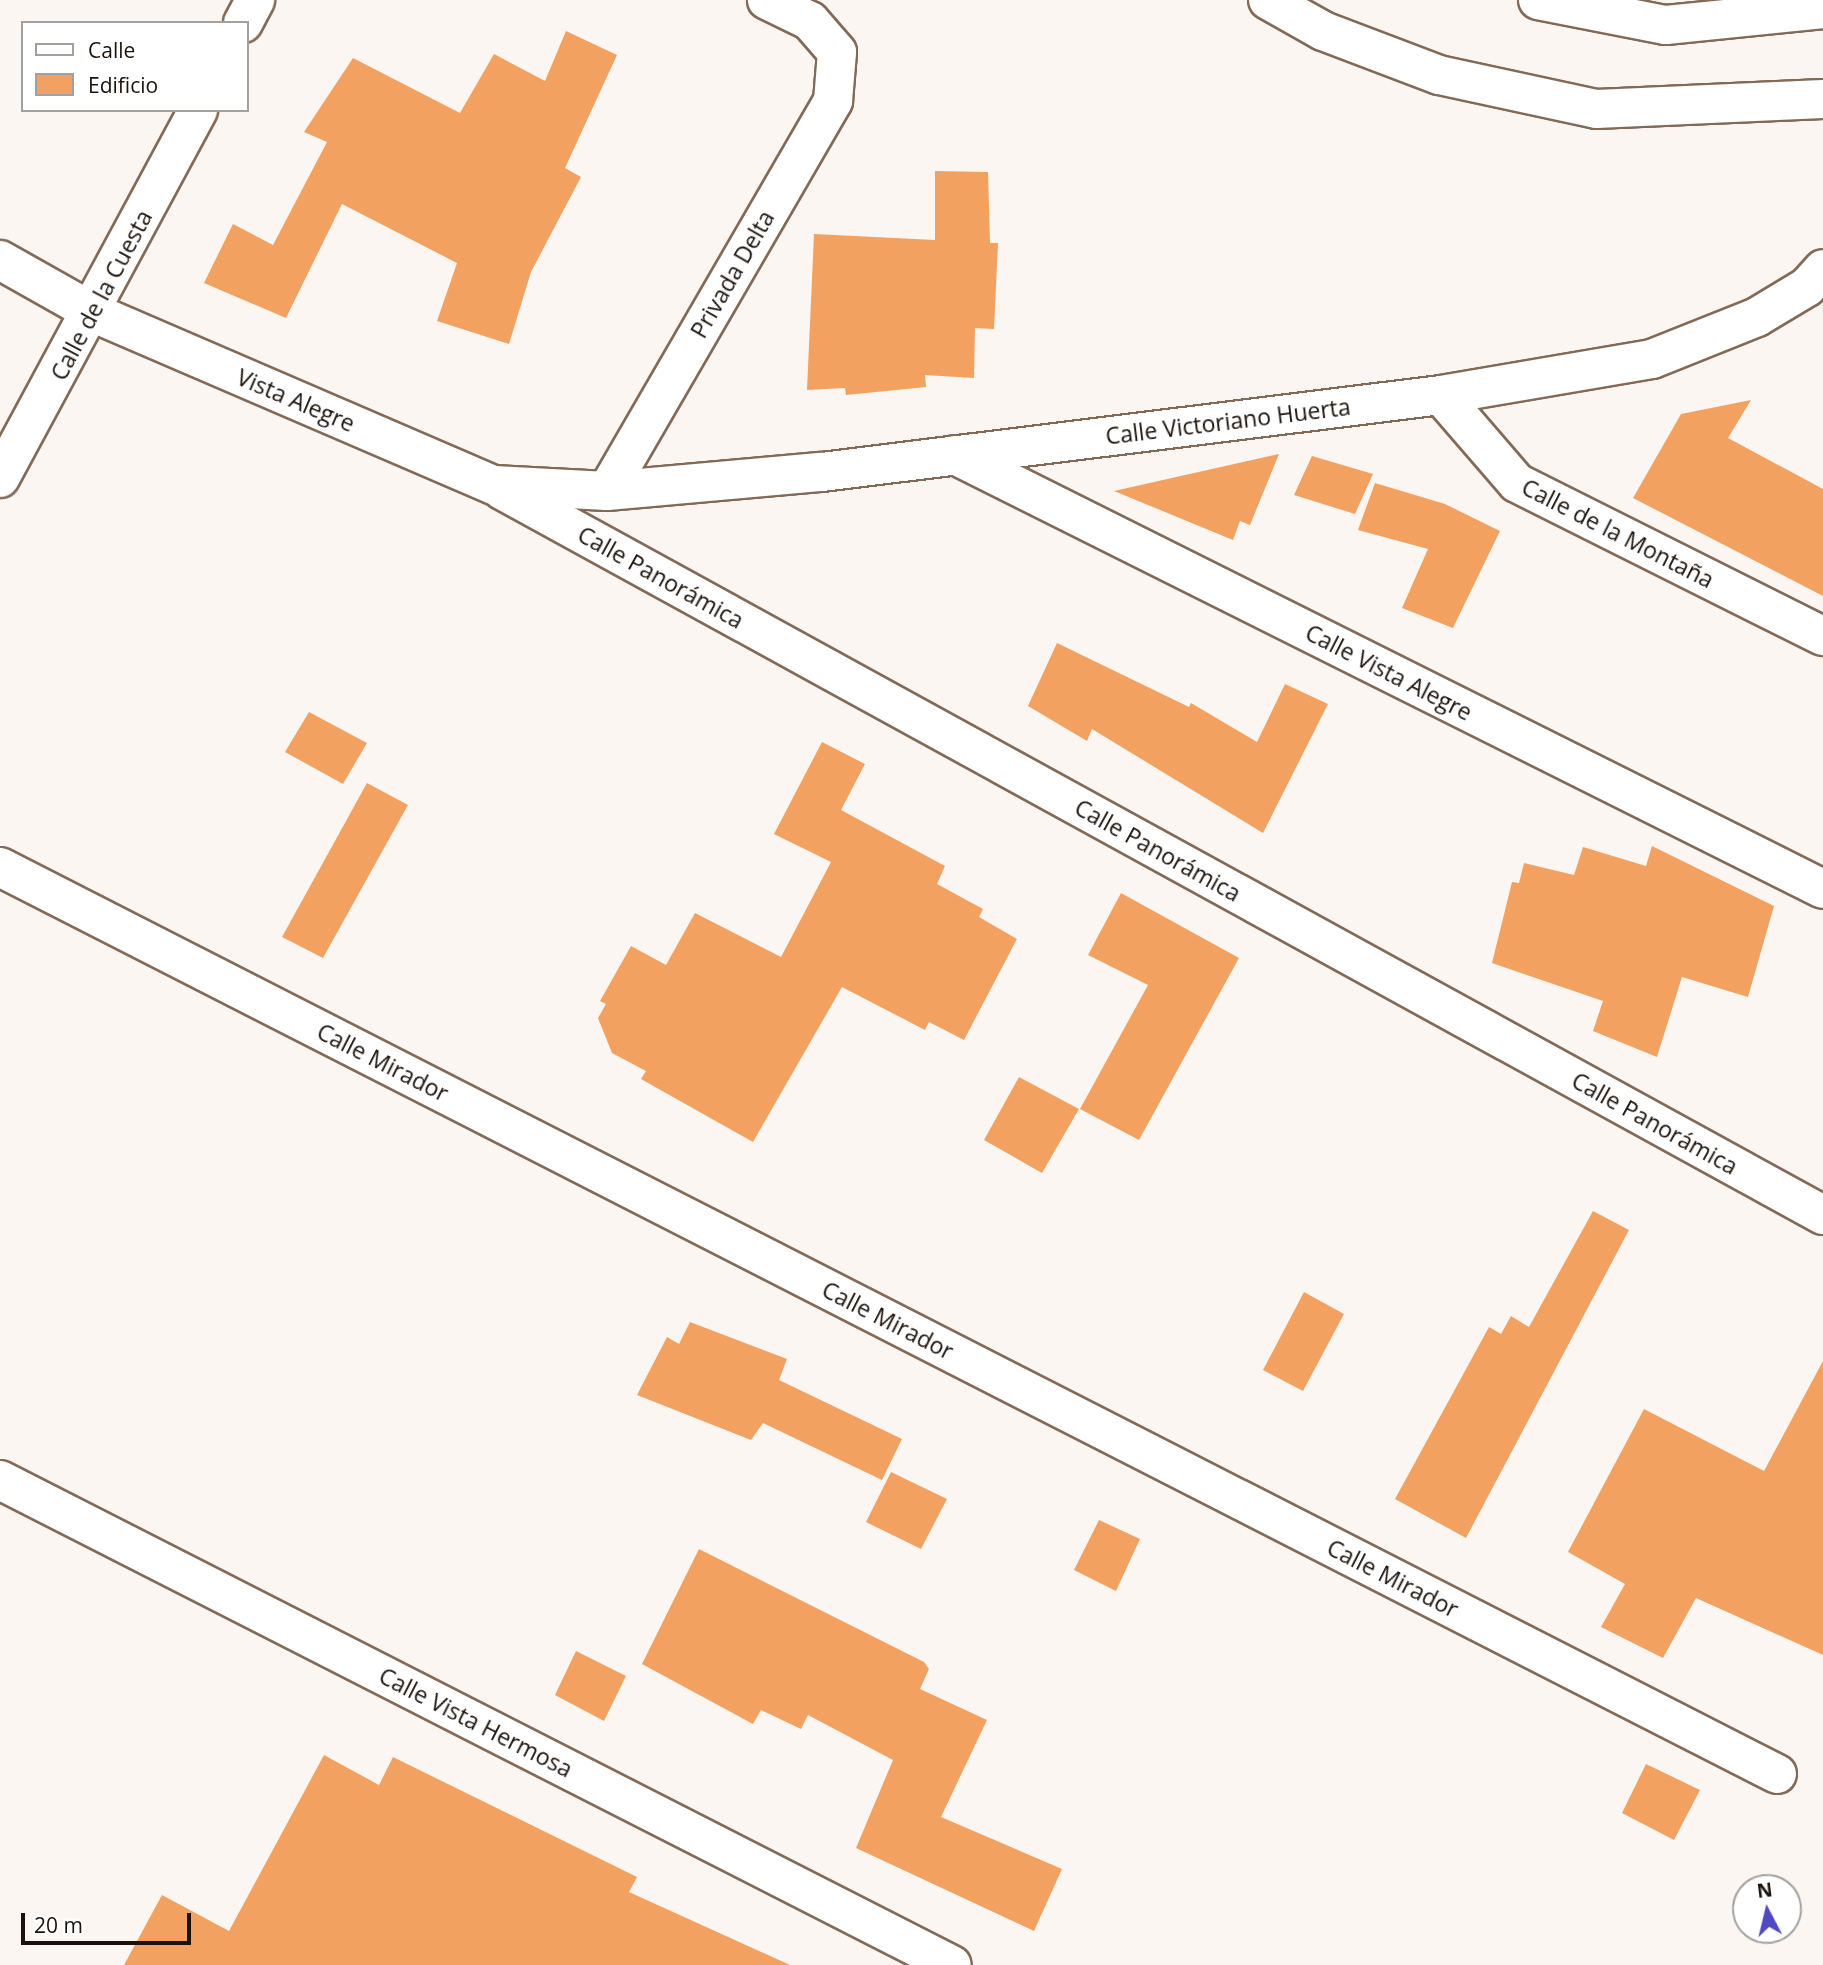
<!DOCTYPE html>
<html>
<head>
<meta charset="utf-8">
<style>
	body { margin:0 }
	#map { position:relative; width:1823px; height:1965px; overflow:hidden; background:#fcf6f2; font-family:"Open Sans",sans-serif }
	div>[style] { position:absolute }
	.building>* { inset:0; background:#f3a161 }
	.roads { filter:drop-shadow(2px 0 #836a57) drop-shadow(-2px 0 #836a57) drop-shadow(0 2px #836a57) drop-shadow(0 -2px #836a57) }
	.minor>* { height:38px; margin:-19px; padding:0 19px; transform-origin:19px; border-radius:19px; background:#fff }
	.tertiary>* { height:38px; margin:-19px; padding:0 19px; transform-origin:19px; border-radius:19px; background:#fff }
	span { translate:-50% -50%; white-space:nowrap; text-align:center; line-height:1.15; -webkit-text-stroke:5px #fff; paint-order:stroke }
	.street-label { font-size:23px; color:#1c120b }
	.legend { position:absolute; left:21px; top:21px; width:228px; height:91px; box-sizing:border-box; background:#fff; border:2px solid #a4a09d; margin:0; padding:9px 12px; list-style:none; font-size:21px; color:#1c120b }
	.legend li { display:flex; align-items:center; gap:14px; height:35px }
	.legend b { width:35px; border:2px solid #a4a09d }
	.north { position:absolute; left:1732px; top:1874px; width:70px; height:70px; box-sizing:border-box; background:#fff; border:2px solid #a4a09d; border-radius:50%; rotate:353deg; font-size:19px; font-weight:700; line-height:28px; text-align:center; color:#1c120b }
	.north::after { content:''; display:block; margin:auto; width:24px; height:32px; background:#504ac1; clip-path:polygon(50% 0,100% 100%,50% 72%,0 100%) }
	.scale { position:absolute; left:21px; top:1913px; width:170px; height:32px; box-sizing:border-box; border:4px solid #1c120b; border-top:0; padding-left:9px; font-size:21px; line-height:24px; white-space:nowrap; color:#1c120b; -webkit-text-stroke:5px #fff; paint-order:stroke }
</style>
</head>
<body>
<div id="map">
	<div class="building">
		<div style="clip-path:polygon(566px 31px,617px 55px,565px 168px,581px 177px,531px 272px,509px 344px,437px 321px,457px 263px,342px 204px,286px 318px,204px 283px,233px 224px,273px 245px,327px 142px,304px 132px,353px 58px,460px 113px,494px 54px,545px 81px)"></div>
		<div style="clip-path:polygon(935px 171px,988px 172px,990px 243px,998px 243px,994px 329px,975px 328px,974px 378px,925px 375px,926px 387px,846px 395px,845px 388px,807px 390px,814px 234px,935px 240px)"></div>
		<div style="clip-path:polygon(1751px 400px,1728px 438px,1823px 489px,1823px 596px,1633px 498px,1681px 414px)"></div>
		<div style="clip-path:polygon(1279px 454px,1250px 525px,1240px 521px,1233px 540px,1114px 491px)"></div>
		<div style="clip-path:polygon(1312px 456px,1373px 474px,1355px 514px,1294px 495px)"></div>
		<div style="clip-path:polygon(1375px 483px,1445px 504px,1500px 531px,1453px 628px,1402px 608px,1428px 549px,1358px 530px)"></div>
		<div style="clip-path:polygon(1057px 643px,1189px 707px,1191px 703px,1257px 742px,1285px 684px,1328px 704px,1263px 833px,1092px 729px,1087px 741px,1028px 706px)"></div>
		<div style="clip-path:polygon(309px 712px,367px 743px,343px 784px,285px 752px)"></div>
		<div style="clip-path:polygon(822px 742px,865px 764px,841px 810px,945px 866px,937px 884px,983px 909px,979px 917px,1017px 939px,964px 1040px,929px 1022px,925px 1030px,842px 987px,753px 1142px,641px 1079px,646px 1071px,612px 1053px,598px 1018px,606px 1004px,600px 1001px,631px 946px,666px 965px,695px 913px,781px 957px,831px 862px,774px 834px)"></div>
		<div style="clip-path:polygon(367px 783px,408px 805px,323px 958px,282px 937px)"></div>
		<div style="clip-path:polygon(1652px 846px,1774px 906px,1748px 997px,1682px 977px,1657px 1057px,1593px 1031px,1603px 1001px,1492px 963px,1512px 882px,1519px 883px,1524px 863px,1574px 875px,1583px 847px,1646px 866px)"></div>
		<div style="clip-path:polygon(1121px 893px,1239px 958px,1139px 1140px,1080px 1109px,1148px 985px,1088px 955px)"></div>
		<div style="clip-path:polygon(1019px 1077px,1079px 1109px,1042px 1173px,984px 1140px)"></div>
		<div style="clip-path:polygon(1593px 1211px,1629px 1230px,1466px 1538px,1395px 1499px,1489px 1327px,1501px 1334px,1511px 1316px,1529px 1327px)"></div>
		<div style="clip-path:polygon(1304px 1292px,1344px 1314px,1303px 1391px,1263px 1370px)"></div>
		<div style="clip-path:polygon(690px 1322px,787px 1359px,779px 1380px,902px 1439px,882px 1480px,763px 1423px,751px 1440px,637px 1395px,667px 1337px,679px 1344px)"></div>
		<div style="clip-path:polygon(1823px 1361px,1823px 1655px,1696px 1598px,1663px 1658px,1601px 1627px,1625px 1584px,1568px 1552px,1644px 1409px,1764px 1471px)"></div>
		<div style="clip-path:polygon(891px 1472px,947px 1499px,921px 1549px,866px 1522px)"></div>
		<div style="clip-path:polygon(1099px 1520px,1140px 1539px,1116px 1591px,1074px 1570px)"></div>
		<div style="clip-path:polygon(699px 1549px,924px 1662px,929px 1669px,920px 1689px,987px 1720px,941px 1817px,1062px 1869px,1034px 1931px,856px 1848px,893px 1760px,808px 1715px,801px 1729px,761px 1710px,753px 1724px,642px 1664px)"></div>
		<div style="clip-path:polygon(576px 1651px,626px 1676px,604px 1721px,555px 1695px)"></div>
		<div style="clip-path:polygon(324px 1755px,379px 1785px,393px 1757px,637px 1877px,629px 1892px,790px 1965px,124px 1965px,162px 1895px,229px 1931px)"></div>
		<div style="clip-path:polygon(1646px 1764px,1700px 1790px,1674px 1840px,1622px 1813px)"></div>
	</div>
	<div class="roads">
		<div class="minor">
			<div style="left:243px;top:23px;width:26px;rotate:-62deg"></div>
			<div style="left:0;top:260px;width:108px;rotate:29.4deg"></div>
			<div style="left:94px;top:313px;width:435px;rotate:23.3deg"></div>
			<div style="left:494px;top:485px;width:113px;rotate:3deg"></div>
			<div style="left:607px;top:491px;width:216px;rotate:-5.1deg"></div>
			<div style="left:822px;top:472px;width:624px;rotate:-7.09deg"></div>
			<div style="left:1441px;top:395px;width:214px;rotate:-9.7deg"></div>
			<div style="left:1652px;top:359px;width:113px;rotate:-21.8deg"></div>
			<div style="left:1757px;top:317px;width:58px;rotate:-31deg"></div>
			<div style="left:1807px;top:287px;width:24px;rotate:-48deg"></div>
			<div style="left:1441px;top:395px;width:116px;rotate:49.2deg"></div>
			<div style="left:1517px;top:483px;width:342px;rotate:26.6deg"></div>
			<div style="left:955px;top:455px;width:970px;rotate:26.57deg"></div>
			<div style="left:0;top:478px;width:418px;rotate:-61.7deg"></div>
			<div style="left:502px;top:490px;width:1507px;rotate:28.76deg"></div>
			<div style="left:607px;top:491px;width:451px;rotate:-59.9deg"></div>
			<div style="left:833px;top:101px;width:49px;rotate:-85.3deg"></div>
			<div style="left:837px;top:52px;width:41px;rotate:-131.1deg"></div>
			<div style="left:810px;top:21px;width:48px;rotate:-154deg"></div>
			<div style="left:0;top:867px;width:1995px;rotate:27.04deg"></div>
			<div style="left:0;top:1480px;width:1068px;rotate:27deg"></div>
		</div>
		<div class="tertiary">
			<div style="left:1268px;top:0;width:63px;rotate:29.4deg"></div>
			<div style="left:1323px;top:31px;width:124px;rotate:20.8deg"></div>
			<div style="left:1439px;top:75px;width:161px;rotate:12.2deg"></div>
			<div style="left:1596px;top:109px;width:227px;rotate:-2.5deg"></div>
			<div style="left:1538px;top:0;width:130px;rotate:11.1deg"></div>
			<div style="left:1666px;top:25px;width:158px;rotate:-5.8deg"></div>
		</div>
	</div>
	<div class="street-label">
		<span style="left:732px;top:274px;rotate:-60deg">Privada Delta</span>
		<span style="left:101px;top:295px;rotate:-62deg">Calle de la Cuesta</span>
		<span style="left:296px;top:400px;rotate:23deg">Vista Alegre</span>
		<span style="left:1228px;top:421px;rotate:-7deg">Calle Victoriano Huerta</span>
		<span style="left:1618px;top:533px;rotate:27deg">Calle de la Montaña</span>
		<span style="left:661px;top:577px;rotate:29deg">Calle Panorámica</span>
		<span style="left:1389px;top:672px;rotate:27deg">Calle Vista Alegre</span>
		<span style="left:1158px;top:850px;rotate:29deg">Calle Panorámica</span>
		<span style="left:383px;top:1062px;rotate:27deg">Calle Mirador</span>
		<span style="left:1655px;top:1123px;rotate:29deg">Calle Panorámica</span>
		<span style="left:888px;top:1320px;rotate:27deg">Calle Mirador</span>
		<span style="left:1393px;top:1578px;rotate:27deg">Calle Mirador</span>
		<span style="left:476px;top:1722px;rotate:27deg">Calle Vista Hermosa</span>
	</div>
	<ul class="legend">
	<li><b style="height:9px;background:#fff"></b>Calle</li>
	<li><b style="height:19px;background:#f3a161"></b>Edificio</li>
	</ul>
	<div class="north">N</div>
	<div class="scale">20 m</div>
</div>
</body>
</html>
